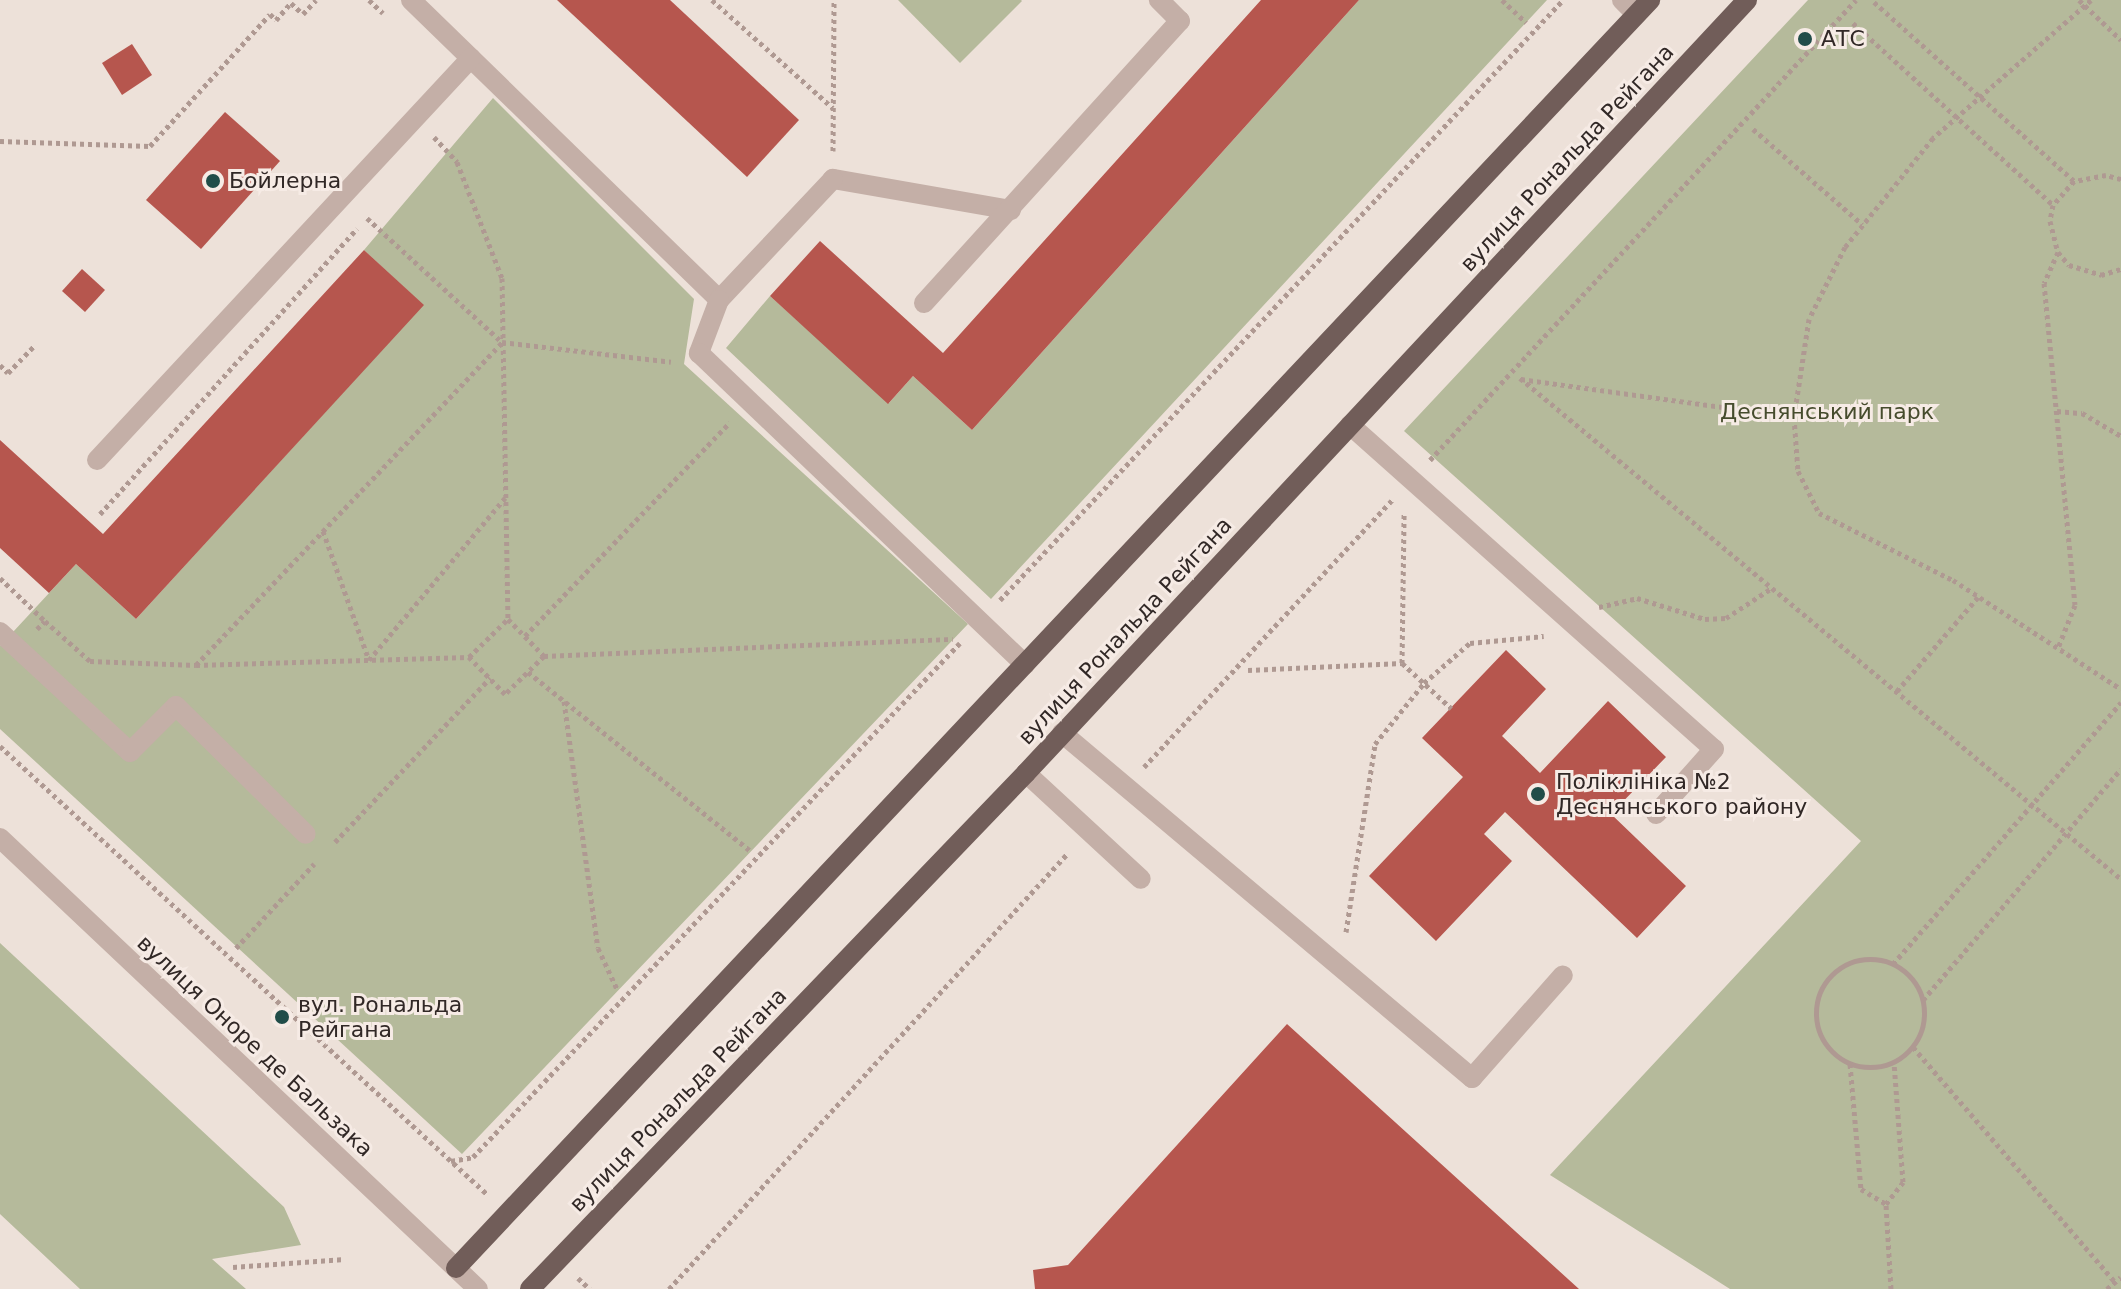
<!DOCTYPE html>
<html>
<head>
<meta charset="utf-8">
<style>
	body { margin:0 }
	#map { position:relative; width:2121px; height:1289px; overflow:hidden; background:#ede1d9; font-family:"DejaVu Sans",sans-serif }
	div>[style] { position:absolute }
	.green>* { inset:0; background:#b5ba9b }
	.building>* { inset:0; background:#b6564e }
	.path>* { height:5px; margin-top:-2.5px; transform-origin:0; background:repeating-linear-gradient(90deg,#af9992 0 4px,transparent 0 8px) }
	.path>.ring { margin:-2.5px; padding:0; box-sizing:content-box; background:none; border:5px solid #af9992; border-radius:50% }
	.minor>* { height:20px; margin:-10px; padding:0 10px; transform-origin:10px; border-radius:10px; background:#c4afa7 }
	.major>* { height:20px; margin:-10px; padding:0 10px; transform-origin:10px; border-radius:10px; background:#715d59 }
	.dots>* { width:22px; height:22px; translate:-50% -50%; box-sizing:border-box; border:4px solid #f6ebe5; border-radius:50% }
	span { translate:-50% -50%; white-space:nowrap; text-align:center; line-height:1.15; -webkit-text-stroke:6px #f6ebe5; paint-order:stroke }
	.poi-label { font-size:22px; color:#312826 }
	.left { translate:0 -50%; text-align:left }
	.street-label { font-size:22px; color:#312826 }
	.park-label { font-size:22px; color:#464c2d }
</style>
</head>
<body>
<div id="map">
	<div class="green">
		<div style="clip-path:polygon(898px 0,1021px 0,1022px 1px,960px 63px)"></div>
		<div style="clip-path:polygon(1359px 0,1547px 0,991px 599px,726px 348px,770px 296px,889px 403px,913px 376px,972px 430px)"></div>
		<div style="clip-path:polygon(1808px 0,2121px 0,2121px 1289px,1730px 1289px,1550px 1175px,1861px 841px,1404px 431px)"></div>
		<div style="clip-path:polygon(493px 98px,694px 299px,684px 364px,968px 624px,462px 1154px,0 729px,0 646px,76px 564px,136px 619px,423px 305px,364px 250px)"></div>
		<div style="clip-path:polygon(0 943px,284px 1207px,301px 1245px,212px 1259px,246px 1289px,80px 1289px,0 1214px)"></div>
	</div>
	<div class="building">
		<div style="clip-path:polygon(557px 0,670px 0,799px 120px,747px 177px)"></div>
		<div style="clip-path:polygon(1261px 0,1359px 0,972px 430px,913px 376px,888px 404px,770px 296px,820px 241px,943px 353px)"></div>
		<div style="clip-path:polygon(132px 44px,152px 75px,122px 95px,102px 63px)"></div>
		<div style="clip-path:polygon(225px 112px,280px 161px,201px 249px,146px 200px)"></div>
		<div style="clip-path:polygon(364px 250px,424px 305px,136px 619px,76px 564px,49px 593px,0 548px,0 440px,103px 534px)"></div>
		<div style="clip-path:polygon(82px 269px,105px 290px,85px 312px,62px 291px)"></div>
		<div style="clip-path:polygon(1506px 650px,1546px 689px,1502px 736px,1540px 773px,1608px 701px,1666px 757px,1611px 814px,1686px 886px,1637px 938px,1505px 812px,1484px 834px,1512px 861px,1436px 941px,1369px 876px,1463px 777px,1422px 738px)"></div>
		<div style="clip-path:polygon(1287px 1024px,1579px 1289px,1035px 1289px,1033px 1270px,1068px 1265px)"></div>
	</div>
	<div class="path">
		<div style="left:369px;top:0;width:19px;rotate:43deg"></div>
		<div style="left:712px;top:0;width:162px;rotate:41.8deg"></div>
		<div style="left:1502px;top:0;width:33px;rotate:43deg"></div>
		<div style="left:2079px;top:0;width:58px;rotate:43.6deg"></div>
		<div style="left:2091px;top:0;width:210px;rotate:138.9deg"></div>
		<div style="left:1933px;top:138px;width:140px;rotate:128.9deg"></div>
		<div style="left:1845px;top:247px;width:80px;rotate:116.6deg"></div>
		<div style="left:1809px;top:319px;width:99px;rotate:98.7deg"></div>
		<div style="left:1794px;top:417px;width:54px;rotate:85.8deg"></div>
		<div style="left:1798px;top:471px;width:47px;rotate:63.4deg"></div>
		<div style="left:1819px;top:513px;width:150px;rotate:26.6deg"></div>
		<div style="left:1953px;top:580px;width:200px;rotate:33deg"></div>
		<div style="left:1874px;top:2px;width:268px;rotate:41.8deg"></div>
		<div style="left:1853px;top:23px;width:270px;rotate:42.3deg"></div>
		<div style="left:1753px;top:129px;width:145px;rotate:41.1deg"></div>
		<div style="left:434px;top:137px;width:34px;rotate:47deg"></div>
		<div style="left:457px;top:162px;width:124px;rotate:68.8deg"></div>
		<div style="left:502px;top:278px;width:341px;rotate:89deg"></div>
		<div style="left:0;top:141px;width:150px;rotate:1.9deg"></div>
		<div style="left:150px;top:146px;width:178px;rotate:-47.7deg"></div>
		<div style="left:270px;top:14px;width:8px;rotate:45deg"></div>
		<div style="left:276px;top:20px;width:23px;rotate:-49deg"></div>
		<div style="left:291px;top:3px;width:16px;rotate:43deg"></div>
		<div style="left:303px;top:14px;width:19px;rotate:-47deg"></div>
		<div style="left:833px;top:151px;width:151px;rotate:-89.6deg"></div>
		<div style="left:2121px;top:179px;width:16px;rotate:-165deg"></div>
		<div style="left:2106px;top:175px;width:33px;rotate:169deg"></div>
		<div style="left:2074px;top:181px;width:32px;rotate:131deg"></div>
		<div style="left:2053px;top:205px;width:16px;rotate:101deg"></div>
		<div style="left:2050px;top:221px;width:32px;rotate:76deg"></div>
		<div style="left:2058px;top:252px;width:17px;rotate:50deg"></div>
		<div style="left:2069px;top:265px;width:34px;rotate:17deg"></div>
		<div style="left:2101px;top:275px;width:21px;rotate:-17deg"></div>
		<div style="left:367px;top:218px;width:183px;rotate:42.6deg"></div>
		<div style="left:2058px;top:252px;width:34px;rotate:114deg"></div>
		<div style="left:2044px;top:283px;width:323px;rotate:84.5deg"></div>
		<div style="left:2075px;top:605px;width:46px;rotate:111.6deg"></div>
		<div style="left:0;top:365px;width:11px;rotate:45deg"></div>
		<div style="left:8px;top:373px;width:37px;rotate:-46deg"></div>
		<div style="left:1520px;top:378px;width:782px;rotate:39.81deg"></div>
		<div style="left:1521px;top:379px;width:276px;rotate:7.9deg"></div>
		<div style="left:2057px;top:411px;width:25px;rotate:5deg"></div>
		<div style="left:2082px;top:413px;width:45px;rotate:30.5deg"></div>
		<div style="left:1430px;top:460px;width:627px;rotate:-47.2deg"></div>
		<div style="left:100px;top:514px;width:384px;rotate:-48deg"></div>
		<div style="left:323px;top:531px;width:137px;rotate:70.4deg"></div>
		<div style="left:369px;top:660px;width:212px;rotate:-50deg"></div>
		<div style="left:0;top:578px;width:62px;rotate:43.7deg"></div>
		<div style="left:1000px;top:600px;width:823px;rotate:-46.82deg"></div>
		<div style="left:1599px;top:607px;width:39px;rotate:-13deg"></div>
		<div style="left:1637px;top:598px;width:71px;rotate:17.2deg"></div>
		<div style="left:1705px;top:619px;width:21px;rotate:-3deg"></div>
		<div style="left:1726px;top:618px;width:55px;rotate:-33.1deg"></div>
		<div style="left:508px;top:619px;width:52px;rotate:45.8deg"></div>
		<div style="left:544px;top:656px;width:54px;rotate:135.7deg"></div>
		<div style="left:505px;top:694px;width:52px;rotate:-134.2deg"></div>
		<div style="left:469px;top:657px;width:54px;rotate:-44.3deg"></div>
		<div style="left:37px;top:629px;width:11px;rotate:-45deg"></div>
		<div style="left:45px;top:621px;width:60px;rotate:41.6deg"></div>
		<div style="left:90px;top:661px;width:106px;rotate:2.2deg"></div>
		<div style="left:196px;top:665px;width:273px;rotate:-1.7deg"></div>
		<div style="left:525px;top:636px;width:296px;rotate:-46.2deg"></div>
		<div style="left:544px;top:656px;width:409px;rotate:-2.4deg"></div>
		<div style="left:1402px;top:663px;width:67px;rotate:42.6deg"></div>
		<div style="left:196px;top:665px;width:445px;rotate:-46.5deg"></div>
		<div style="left:502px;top:342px;width:170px;rotate:6.7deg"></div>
		<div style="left:1248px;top:670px;width:154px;rotate:-2.6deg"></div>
		<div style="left:1402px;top:663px;width:149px;rotate:-89.2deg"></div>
		<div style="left:528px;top:672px;width:286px;rotate:38.8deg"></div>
		<div style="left:1897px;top:691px;width:124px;rotate:-49.2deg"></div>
		<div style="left:564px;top:701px;width:249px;rotate:82.2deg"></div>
		<div style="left:598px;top:948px;width:47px;rotate:65.1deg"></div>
		<div style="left:0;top:746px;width:663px;rotate:42.62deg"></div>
		<div style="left:1144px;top:767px;width:366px;rotate:-47.1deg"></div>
		<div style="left:335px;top:842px;width:226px;rotate:-46.6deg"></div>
		<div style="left:1346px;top:932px;width:190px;rotate:-81.2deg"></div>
		<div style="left:1375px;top:744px;width:78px;rotate:-51.2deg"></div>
		<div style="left:1424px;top:683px;width:61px;rotate:-41deg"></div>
		<div style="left:1470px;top:643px;width:74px;rotate:-5.4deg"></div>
		<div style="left:236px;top:948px;width:115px;rotate:-47.1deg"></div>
		<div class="ring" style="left:1816px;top:959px;width:103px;height:103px"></div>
		<div style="left:1893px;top:964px;width:347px;rotate:-48.9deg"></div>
		<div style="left:1923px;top:1000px;width:304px;rotate:-49.4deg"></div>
		<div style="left:1913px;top:1047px;width:308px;rotate:49.3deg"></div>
		<div style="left:1850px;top:1064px;width:125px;rotate:85deg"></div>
		<div style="left:1861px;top:1189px;width:29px;rotate:31deg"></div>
		<div style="left:451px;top:1161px;width:22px;rotate:-10deg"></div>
		<div style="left:473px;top:1157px;width:708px;rotate:-46.55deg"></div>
		<div style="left:233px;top:1267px;width:112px;rotate:-4.1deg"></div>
		<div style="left:578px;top:1278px;width:16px;rotate:43deg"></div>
		<div style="left:669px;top:1289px;width:591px;rotate:-47.54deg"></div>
		<div style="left:1891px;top:1289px;width:85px;rotate:-93.4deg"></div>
		<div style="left:1886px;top:1204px;width:28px;rotate:-52deg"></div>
		<div style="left:1903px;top:1182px;width:120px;rotate:-94.3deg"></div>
		<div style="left:2107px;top:1289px;width:18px;rotate:-41deg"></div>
	</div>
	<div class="minor">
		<div style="left:411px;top:0;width:430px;rotate:44.2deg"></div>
		<div style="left:1622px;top:0;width:20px;rotate:45deg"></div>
		<div style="left:1011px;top:210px;width:181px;rotate:-170.1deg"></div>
		<div style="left:833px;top:179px;width:166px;rotate:133.3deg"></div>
		<div style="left:719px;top:300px;width:57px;rotate:110.7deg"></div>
		<div style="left:699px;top:353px;width:451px;rotate:43.7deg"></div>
		<div style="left:924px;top:303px;width:381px;rotate:-47.8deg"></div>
		<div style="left:1180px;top:21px;width:30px;rotate:-135deg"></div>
		<div style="left:1350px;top:425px;width:487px;rotate:41.7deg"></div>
		<div style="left:1714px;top:749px;width:87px;rotate:131.7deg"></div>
		<div style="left:97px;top:460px;width:549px;rotate:-47.07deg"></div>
		<div style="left:0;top:632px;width:177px;rotate:42.7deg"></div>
		<div style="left:130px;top:752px;width:65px;rotate:-45deg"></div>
		<div style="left:176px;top:706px;width:182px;rotate:44.6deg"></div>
		<div style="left:1062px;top:733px;width:536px;rotate:40.08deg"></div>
		<div style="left:1472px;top:1078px;width:137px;rotate:-48.5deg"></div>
		<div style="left:1026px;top:773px;width:156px;rotate:42.7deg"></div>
		<div style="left:0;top:838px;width:657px;rotate:43.34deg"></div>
	</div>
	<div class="major">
		<div style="left:456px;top:1268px;width:1742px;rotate:-46.72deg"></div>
		<div style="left:530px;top:1289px;width:716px;rotate:-46.13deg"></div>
		<div style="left:1026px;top:773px;width:1057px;rotate:-46.99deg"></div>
	</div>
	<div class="dots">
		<div style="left:1805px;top:39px;background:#214d49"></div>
		<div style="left:213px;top:181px;background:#214d49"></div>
		<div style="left:1538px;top:794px;background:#214d49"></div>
		<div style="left:282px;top:1017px;background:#214d49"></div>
	</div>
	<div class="poi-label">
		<span class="left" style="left:1821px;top:39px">АТС</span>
		<span class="left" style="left:229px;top:181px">Бойлерна</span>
		<span class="left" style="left:1556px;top:794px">Поліклініка №2<br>Деснянського району</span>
		<span class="left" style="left:298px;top:1017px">вул. Рональда<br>Рейгана</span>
	</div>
	<div class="street-label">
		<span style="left:1567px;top:158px;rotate:-47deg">вулиця Рональда Рейгана</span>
		<span style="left:1125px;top:631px;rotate:-47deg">вулиця Рональда Рейгана</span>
		<span style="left:255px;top:1046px;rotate:43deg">вулиця Оноре де Бальзака</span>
		<span style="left:678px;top:1100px;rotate:-46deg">вулиця Рональда Рейгана</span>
	</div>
	<div class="park-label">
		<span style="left:1827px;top:412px">Деснянський парк</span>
	</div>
</div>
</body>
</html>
